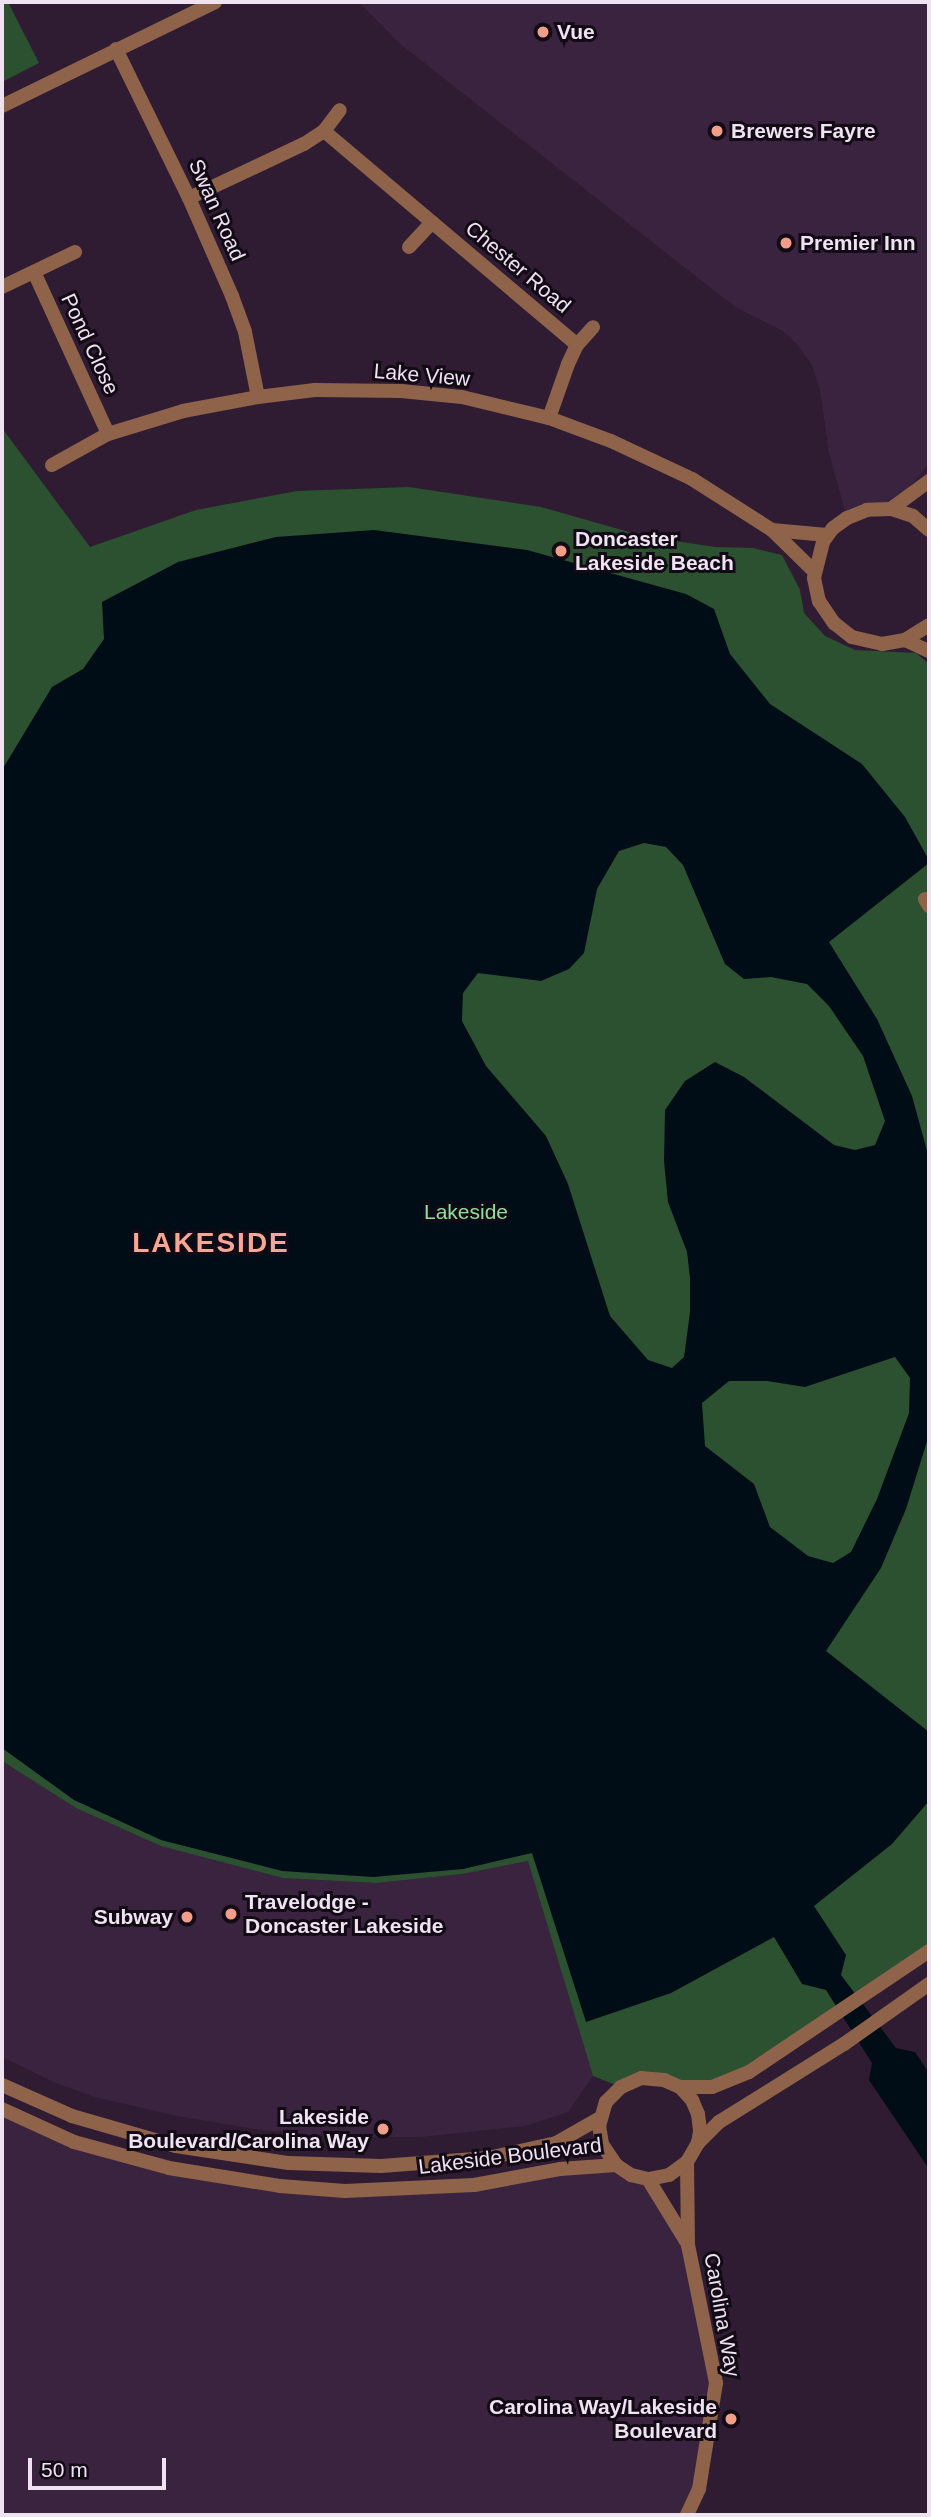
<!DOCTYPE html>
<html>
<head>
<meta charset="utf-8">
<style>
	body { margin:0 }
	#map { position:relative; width:931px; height:2517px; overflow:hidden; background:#2f1c32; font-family:Arial,sans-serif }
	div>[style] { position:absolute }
	.built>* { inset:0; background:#3a233e }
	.green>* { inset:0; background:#2b5131 }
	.water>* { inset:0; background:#000d16 }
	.minor>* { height:14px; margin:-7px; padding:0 7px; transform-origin:7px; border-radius:7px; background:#8e634a }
	.tertiary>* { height:14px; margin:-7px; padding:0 7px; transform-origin:7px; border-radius:7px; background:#8e634a }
	.dots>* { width:19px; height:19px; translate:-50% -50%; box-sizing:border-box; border:4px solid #120a14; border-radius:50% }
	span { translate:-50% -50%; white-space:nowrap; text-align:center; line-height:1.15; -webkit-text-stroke:6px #120a14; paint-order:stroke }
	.poi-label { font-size:21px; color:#efe2f1; font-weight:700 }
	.left { translate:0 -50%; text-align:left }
	.right { translate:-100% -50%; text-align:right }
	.street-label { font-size:21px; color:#efe2f1 }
	.park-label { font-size:21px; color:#92de9d }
	.district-label { font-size:28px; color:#f8a794; font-weight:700; letter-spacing:2px }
	.frame { position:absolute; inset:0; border:4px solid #efe2f1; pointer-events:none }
	.scale { position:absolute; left:28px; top:2458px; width:138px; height:32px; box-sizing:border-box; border:4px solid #efe2f1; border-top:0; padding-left:9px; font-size:21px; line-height:24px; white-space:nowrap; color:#efe2f1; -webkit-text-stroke:5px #120a14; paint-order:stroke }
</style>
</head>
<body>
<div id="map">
	<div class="built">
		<div style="clip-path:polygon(359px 2px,929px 2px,929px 464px,891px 509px,847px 518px,829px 453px,820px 389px,812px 365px,797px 344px,783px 331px,739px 309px,721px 296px,399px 43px)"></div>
		<div style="clip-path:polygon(2px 1761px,76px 1808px,161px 1846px,283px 1878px,376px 1883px,462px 1874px,528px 1861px,593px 2076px,568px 2112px,525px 2126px,420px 2137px,338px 2137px,261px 2130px,177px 2116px,95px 2097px,56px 2083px,2px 2057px)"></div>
		<div style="clip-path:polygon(2px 2109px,74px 2142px,280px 2186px,415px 2189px,583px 2166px,648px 2179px,688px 2245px,716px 2383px,687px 2515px,2px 2515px)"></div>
	</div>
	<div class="green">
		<div style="clip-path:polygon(2px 2px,11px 2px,9px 4px,39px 63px,2px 82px)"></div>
		<div style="clip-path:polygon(2px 428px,90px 547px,196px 510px,297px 491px,409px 487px,541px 507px,643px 536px,715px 547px,753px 548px,782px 555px,800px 590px,804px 613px,825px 636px,855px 650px,916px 653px,929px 664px,929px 1951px,712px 2087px,664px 2080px,621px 2087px,593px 2076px,528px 1861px,462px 1874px,376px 1883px,283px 1878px,161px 1846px,76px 1808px,2px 1761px)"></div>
	</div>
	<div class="water">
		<div style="clip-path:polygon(evenodd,374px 530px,527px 550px,686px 594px,714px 609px,730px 654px,770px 704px,862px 764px,905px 817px,929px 860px,929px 863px,829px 942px,877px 1019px,912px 1096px,929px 1158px,929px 1435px,906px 1509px,881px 1568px,826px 1651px,929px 1732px,929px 1801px,892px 1844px,814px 1906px,846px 1955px,841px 1975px,896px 2048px,915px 2052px,929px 2073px,929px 2169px,869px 2080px,872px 2063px,826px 1990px,802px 1984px,774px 1937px,671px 1993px,586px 2022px,532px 1853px,463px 1869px,373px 1877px,282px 1871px,161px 1840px,74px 1800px,2px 1748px,2px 770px,52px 687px,83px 669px,104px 639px,102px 602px,178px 562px,276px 537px,374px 530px,644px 843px,666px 847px,683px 865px,725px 964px,744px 979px,771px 977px,807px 984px,829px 1006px,863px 1056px,885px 1121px,875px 1145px,855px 1150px,834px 1145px,744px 1077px,715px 1062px,685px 1081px,665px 1110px,664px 1161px,668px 1202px,687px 1252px,690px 1278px,690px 1312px,684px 1357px,672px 1368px,648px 1360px,610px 1316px,568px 1184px,546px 1136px,486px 1066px,462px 1021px,463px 993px,478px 973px,541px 981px,569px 969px,584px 953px,597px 889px,619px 851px,644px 843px,374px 530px,895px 1357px,910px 1378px,909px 1413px,877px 1499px,851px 1552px,833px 1563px,808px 1556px,770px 1527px,754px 1484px,705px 1446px,702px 1403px,729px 1381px,767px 1381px,805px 1387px,895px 1357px)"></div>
	</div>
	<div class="minor">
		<div style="left:116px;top:49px;width:166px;rotate:63.9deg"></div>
		<div style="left:189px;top:198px;width:107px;rotate:66.3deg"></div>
		<div style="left:232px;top:296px;width:38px;rotate:70deg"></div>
		<div style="left:245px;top:332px;width:66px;rotate:78.7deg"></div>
		<div style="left:2px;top:106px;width:237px;rotate:-26deg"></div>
		<div style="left:324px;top:131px;width:331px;rotate:40.2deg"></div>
		<div style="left:189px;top:198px;width:127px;rotate:-25.2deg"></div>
		<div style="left:304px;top:144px;width:24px;rotate:-33deg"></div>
		<div style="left:324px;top:131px;width:26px;rotate:-53deg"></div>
		<div style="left:409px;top:247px;width:34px;rotate:-47deg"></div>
		<div style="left:34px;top:272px;width:178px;rotate:65.4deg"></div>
		<div style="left:2px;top:287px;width:81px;rotate:-25.6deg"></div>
		<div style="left:549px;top:418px;width:57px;rotate:-70.6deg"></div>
		<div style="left:568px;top:364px;width:21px;rotate:-65deg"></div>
		<div style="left:577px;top:345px;width:24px;rotate:-48deg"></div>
		<div style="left:52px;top:465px;width:64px;rotate:-29deg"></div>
		<div style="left:108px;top:434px;width:78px;rotate:-17deg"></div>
		<div style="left:183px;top:411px;width:76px;rotate:-10.6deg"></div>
		<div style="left:258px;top:397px;width:57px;rotate:-7deg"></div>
		<div style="left:315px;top:390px;width:86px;rotate:0.7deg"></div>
		<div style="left:401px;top:391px;width:61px;rotate:5.6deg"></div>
		<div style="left:462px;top:397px;width:89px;rotate:13.6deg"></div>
		<div style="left:549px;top:418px;width:66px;rotate:20.4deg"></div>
		<div style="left:611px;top:441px;width:89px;rotate:25.1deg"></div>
		<div style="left:692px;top:479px;width:95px;rotate:32.5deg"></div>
		<div style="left:772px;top:530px;width:60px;rotate:44.3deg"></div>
		<div style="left:772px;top:530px;width:55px;rotate:5.2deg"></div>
		<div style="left:925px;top:899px;width:8px;rotate:60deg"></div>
		<div style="left:687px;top:2162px;width:83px;rotate:89.3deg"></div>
		<div style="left:688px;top:2245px;width:141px;rotate:78.5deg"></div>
		<div style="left:716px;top:2383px;width:107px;rotate:99.1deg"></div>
		<div style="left:699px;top:2489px;width:29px;rotate:115deg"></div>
		<div style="left:648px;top:2179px;width:73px;rotate:58.5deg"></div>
	</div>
	<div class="tertiary">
		<div style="left:891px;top:509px;width:47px;rotate:-36.4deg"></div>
		<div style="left:929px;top:530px;width:21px;rotate:-139deg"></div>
		<div style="left:913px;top:516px;width:23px;rotate:-162deg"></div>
		<div style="left:891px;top:509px;width:24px;rotate:178deg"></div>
		<div style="left:867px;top:510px;width:22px;rotate:158deg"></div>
		<div style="left:847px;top:518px;width:17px;rotate:144deg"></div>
		<div style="left:833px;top:528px;width:17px;rotate:126deg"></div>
		<div style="left:823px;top:542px;width:37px;rotate:104deg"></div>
		<div style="left:814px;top:578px;width:24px;rotate:78deg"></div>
		<div style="left:819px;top:601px;width:27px;rotate:56deg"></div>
		<div style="left:834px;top:623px;width:23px;rotate:38deg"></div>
		<div style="left:852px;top:637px;width:31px;rotate:13deg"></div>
		<div style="left:882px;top:644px;width:23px;rotate:-10deg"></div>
		<div style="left:905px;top:640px;width:28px;rotate:-32deg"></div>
		<div style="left:905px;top:640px;width:26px;rotate:25deg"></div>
		<div style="left:2px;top:2085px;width:77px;rotate:23.9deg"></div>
		<div style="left:72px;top:2116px;width:108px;rotate:16.1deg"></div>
		<div style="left:176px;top:2146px;width:114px;rotate:8.6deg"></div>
		<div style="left:289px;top:2163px;width:92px;rotate:1.9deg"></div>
		<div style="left:381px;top:2166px;width:107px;rotate:-4.3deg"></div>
		<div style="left:488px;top:2158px;width:70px;rotate:-12.4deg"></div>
		<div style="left:556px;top:2143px;width:51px;rotate:-29.6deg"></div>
		<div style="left:680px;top:2087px;width:18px;rotate:47deg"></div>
		<div style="left:692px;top:2100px;width:15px;rotate:67deg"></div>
		<div style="left:698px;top:2114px;width:17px;rotate:83deg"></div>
		<div style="left:700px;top:2131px;width:12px;rotate:99deg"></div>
		<div style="left:698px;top:2143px;width:22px;rotate:120deg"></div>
		<div style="left:687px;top:2162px;width:22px;rotate:144deg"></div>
		<div style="left:669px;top:2175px;width:21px;rotate:169deg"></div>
		<div style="left:648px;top:2179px;width:17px;rotate:-167deg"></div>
		<div style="left:631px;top:2175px;width:18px;rotate:-146deg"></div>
		<div style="left:616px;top:2165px;width:25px;rotate:-124deg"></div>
		<div style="left:602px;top:2144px;width:18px;rotate:-99deg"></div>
		<div style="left:599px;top:2126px;width:25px;rotate:-74deg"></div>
		<div style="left:606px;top:2102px;width:21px;rotate:-45deg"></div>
		<div style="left:621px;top:2087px;width:22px;rotate:-24deg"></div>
		<div style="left:641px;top:2078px;width:23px;rotate:5deg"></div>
		<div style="left:664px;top:2080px;width:17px;rotate:24deg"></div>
		<div style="left:680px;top:2087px;width:32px"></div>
		<div style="left:712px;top:2087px;width:40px;rotate:-22deg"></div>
		<div style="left:749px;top:2072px;width:217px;rotate:-33.9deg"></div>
		<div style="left:2px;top:2109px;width:79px;rotate:24.6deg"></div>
		<div style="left:74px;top:2142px;width:98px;rotate:15.3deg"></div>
		<div style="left:169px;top:2168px;width:112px;rotate:9.2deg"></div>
		<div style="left:280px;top:2186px;width:65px;rotate:4.4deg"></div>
		<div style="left:345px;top:2191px;width:129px;rotate:-2.7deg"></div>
		<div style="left:474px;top:2185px;width:87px;rotate:-10.5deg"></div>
		<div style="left:560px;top:2169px;width:56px;rotate:-4.1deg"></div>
		<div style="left:698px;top:2143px;width:30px;rotate:-45deg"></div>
		<div style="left:719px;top:2122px;width:147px;rotate:-32deg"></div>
		<div style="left:844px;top:2044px;width:104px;rotate:-35.2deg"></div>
	</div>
	<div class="dots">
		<div style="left:543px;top:32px;background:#f49e8a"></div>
		<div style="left:717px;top:131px;background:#f49e8a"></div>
		<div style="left:786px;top:243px;background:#f49e8a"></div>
		<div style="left:561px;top:551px;background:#f49e8a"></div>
		<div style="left:231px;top:1914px;background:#f49e8a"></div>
		<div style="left:187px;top:1917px;background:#f49e8a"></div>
		<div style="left:383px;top:2129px;background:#f49e8a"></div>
		<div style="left:731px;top:2419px;background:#f49e8a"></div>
	</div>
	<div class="poi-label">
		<span class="left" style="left:557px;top:32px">Vue</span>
		<span class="left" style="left:731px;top:131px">Brewers Fayre</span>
		<span class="left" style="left:800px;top:243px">Premier Inn</span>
		<span class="left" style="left:575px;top:551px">Doncaster<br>Lakeside Beach</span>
		<span class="left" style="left:245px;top:1914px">Travelodge -<br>Doncaster Lakeside</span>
		<span class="right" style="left:173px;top:1917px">Subway</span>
		<span class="right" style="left:369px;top:2129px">Lakeside<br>Boulevard/Carolina Way</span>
		<span class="right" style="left:717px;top:2419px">Carolina Way/Lakeside<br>Boulevard</span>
	</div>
	<div class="street-label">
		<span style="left:217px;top:210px;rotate:66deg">Swan Road</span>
		<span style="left:518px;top:267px;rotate:40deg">Chester Road</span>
		<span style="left:90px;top:344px;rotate:65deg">Pond Close</span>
		<span style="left:422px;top:375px;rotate:5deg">Lake View</span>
		<span style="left:510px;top:2156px;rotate:-7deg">Lakeside Boulevard</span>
		<span style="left:722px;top:2315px;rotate:80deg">Carolina Way</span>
	</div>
	<div class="park-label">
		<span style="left:466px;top:1212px">Lakeside</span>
	</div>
	<div class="district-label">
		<span style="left:211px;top:1243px">LAKESIDE</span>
	</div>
	<div class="frame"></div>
	<div class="scale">50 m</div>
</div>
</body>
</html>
